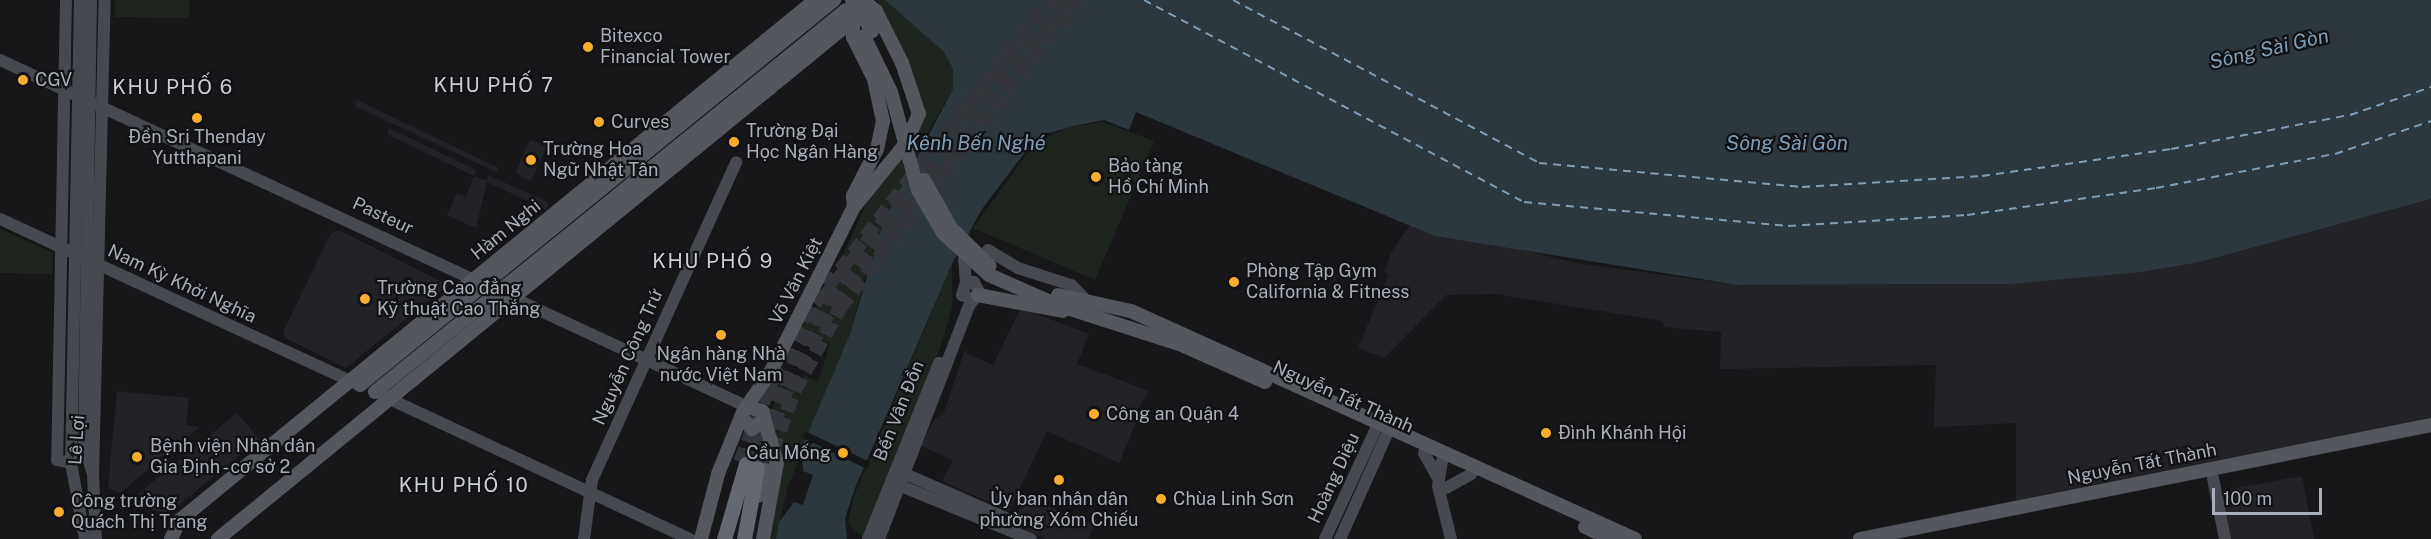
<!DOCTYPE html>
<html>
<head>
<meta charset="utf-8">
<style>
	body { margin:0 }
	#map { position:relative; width:2431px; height:539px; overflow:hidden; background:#17171a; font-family:"Public Sans",sans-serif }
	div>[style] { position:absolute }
	.built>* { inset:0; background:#232327 }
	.green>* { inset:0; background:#1d251e }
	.water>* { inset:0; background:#2d373e }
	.pier>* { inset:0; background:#17171a }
	.ferry>* { height:1.5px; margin-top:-0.75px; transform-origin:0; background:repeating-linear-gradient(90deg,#7f9eb6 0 8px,transparent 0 14px) }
	.primary-tunnel>* { height:14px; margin-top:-7px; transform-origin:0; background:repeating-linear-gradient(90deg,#34353a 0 14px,transparent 0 21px) }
	.highway-tunnel>* { height:15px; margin-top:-7.5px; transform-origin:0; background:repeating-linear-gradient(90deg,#34353a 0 15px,transparent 0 23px) }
	.secondary>* { height:12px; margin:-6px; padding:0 6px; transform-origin:6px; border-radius:6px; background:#46494f }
	.primary>* { height:14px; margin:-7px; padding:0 7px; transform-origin:7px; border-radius:7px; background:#54575e }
	.highway>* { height:15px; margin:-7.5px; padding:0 7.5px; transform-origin:7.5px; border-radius:7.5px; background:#646870 }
	.primary-bridge>* { height:14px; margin:-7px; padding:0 7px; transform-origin:7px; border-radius:7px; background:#54575e }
	.dots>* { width:16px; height:16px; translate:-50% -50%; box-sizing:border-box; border:3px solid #121215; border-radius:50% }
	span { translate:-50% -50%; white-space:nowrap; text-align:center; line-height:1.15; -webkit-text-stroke:4.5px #121215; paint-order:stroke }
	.poi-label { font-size:18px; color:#a9afba }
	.left { translate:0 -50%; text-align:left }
	.right { translate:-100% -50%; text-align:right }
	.street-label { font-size:18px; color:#a9afba }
	.water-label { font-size:20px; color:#7f9eb6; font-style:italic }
	.neighbourhood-label { font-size:20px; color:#caced6; letter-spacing:1.5px }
	.scale { position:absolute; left:2212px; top:488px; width:110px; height:27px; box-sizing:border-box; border:3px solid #a9afba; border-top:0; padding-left:8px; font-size:18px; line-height:21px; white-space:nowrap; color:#a9afba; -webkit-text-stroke:4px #121215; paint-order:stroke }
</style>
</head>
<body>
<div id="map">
	<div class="built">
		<div style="clip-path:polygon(357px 100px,499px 168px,496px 172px,355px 106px)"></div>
		<div style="clip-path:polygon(389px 128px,476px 170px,474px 176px,487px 181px,488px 175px,548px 202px,547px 210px,487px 182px,476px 228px,447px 215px,457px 193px,466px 196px,474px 176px,387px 134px)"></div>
		<div style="clip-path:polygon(530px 140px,547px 146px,531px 181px,515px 173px)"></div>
		<div style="clip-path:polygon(2431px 199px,2431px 418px,2016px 500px,2016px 423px,1934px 427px,1936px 365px,1720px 369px,1721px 332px,1665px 327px,1662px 321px,1496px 294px,1446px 295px,1384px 358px,1358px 348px,1388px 276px,1384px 271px,1392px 251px,1410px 225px,1435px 236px,1477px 239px,1576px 263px,1738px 285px,2011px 284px,2200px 262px)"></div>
		<div style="clip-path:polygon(339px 230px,448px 285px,346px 368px,285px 338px,283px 332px,331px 233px)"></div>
		<div style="clip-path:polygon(1021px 308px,1089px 334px,1077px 364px,1149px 391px,1134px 415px,1138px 417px,1119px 463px,1047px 431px,1009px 511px,942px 481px,953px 460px,921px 446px,935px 418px,943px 415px,964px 352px,993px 365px)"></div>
		<div style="clip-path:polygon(117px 391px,189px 398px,186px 425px,200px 427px,120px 493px,108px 488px)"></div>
		<div style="clip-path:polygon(237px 413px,259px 439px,167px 515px,129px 501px)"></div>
		<div style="clip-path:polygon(2302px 476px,2314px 539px,2228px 539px,2221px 495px,2230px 489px)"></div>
		<div style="clip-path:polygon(1026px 497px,1095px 525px,1088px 539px,1046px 539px,1013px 524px)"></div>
	</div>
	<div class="green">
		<div style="clip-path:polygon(115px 0,190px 0,189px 18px,115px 17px)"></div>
		<div style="clip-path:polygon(877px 0,885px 0,944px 52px,953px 69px,953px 89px,924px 139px,866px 275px,850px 334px,787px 489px,776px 539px,769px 539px,783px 468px,772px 412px,781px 371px,800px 381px,804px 375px,818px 382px,830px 344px,801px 329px,826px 291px,870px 196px,924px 120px,917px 84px)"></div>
		<div style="clip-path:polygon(1103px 122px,1154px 141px,1095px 280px,973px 228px,1034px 144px,1069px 127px)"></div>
		<div style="clip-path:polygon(0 229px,53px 253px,52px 274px,0 273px)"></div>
		<div style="clip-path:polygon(952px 264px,952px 308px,939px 351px,863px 538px,848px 523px,854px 496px)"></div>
	</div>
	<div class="water">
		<div style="clip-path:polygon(885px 0,2431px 0,2431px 199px,2200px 262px,2141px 272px,2011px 284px,1738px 285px,1435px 236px,1136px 112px,1129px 130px,1104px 120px,1073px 126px,1046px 134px,1026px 151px,982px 209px,952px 264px,855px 488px,845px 518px,847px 539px,776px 539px,779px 522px,794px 502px,803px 505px,813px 475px,803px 471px,802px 447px,850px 334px,884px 220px,953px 89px,953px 69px,944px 52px)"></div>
	</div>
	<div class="pier">
		<div style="clip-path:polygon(805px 431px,870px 462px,867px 469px,803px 438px)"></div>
	</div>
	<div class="ferry">
		<div style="left:1144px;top:0;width:430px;rotate:28deg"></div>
		<div style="left:1524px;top:202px;width:265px;rotate:5.2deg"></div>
		<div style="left:1788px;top:226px;width:179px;rotate:-3.5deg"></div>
		<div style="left:1967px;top:215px;width:191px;rotate:-8.1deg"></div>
		<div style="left:2156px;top:188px;width:182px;rotate:-10.8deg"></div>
		<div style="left:2335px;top:154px;width:102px;rotate:-19deg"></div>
		<div style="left:1233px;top:0;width:347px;rotate:28deg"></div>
		<div style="left:1539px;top:163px;width:264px;rotate:5.2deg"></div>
		<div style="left:1802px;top:187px;width:180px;rotate:-3.5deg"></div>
		<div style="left:1982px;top:176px;width:191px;rotate:-8.1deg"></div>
		<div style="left:2171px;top:149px;width:182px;rotate:-10.8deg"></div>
		<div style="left:2350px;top:115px;width:86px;rotate:-19.1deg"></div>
	</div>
	<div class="primary-tunnel">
		<div style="left:802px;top:320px;width:403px;rotate:-52.6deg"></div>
		<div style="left:740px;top:462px;width:97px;rotate:-68.7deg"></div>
		<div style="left:765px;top:470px;width:85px;rotate:-69.4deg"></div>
		<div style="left:795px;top:390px;width:94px;rotate:-61.2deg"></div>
		<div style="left:840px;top:308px;width:389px;rotate:-52.3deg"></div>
	</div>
	<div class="highway-tunnel">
		<div style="left:746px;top:464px;width:87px;rotate:-69.9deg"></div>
		<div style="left:776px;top:382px;width:97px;rotate:-60.3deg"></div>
		<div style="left:824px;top:298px;width:376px;rotate:-52.3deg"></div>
		<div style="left:757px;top:468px;width:86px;rotate:-69.7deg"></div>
		<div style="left:787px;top:387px;width:95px;rotate:-61deg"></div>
		<div style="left:833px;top:304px;width:384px;rotate:-52.3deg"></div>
	</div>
	<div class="secondary">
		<div style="left:66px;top:0;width:460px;rotate:91.1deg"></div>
		<div style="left:57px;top:460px;width:14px;rotate:12deg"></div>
		<div style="left:80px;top:0;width:463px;rotate:91.1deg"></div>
		<div style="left:71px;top:463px;width:77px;rotate:79.6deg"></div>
		<div style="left:91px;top:0;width:445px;rotate:90.9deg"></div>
		<div style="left:84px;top:445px;width:28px;rotate:73deg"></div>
		<div style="left:0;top:60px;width:825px;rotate:24.89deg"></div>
		<div style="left:0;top:219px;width:393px;rotate:24.8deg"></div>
		<div style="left:988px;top:250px;width:35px;rotate:31deg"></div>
		<div style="left:1018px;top:268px;width:56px;rotate:17.8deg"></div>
		<div style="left:1071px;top:285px;width:23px;rotate:45deg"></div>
		<div style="left:966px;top:282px;width:22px;rotate:-95deg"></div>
		<div style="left:964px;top:260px;width:12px;rotate:-55deg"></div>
		<div style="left:381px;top:395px;width:341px;rotate:25deg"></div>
		<div style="left:1424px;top:453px;width:29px;rotate:61deg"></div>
		<div style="left:1442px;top:461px;width:25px;rotate:99deg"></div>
		<div style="left:1438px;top:486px;width:55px;rotate:76.2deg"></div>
		<div style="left:896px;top:470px;width:122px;rotate:23.6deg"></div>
		<div style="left:1008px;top:519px;width:10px;rotate:79deg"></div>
		<div style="left:2213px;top:478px;width:62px;rotate:78.9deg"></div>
		<div style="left:891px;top:482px;width:151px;rotate:22.2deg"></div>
		<div style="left:1446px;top:488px;width:29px;rotate:-29deg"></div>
		<div style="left:96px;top:539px;width:63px;rotate:-92.7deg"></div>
		<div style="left:93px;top:476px;width:476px;rotate:-88.6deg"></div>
		<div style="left:584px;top:539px;width:60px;rotate:-82.3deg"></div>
		<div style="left:592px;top:480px;width:349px;rotate:-65.6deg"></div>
		<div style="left:868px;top:539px;width:190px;rotate:-68deg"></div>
		<div style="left:879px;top:539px;width:250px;rotate:-68.9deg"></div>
		<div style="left:969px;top:306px;width:17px;rotate:-54deg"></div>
		<div style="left:979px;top:292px;width:11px;rotate:-117deg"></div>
		<div style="left:974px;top:282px;width:8px;rotate:180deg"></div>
		<div style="left:966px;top:282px;width:14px;rotate:107deg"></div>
		<div style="left:962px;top:295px;width:12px;rotate:20deg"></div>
		<div style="left:1325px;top:539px;width:119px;rotate:-65.2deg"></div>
		<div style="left:1340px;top:539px;width:113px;rotate:-65.9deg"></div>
	</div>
	<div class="primary">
		<div style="left:852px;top:0;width:37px;rotate:57deg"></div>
		<div style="left:853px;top:20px;width:17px;rotate:90deg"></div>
		<div style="left:853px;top:37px;width:47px;rotate:63.4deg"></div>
		<div style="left:874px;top:79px;width:43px;rotate:77.9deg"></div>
		<div style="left:883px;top:121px;width:29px;rotate:102deg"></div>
		<div style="left:877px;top:149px;width:53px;rotate:117.1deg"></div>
		<div style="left:853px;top:196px;width:11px;rotate:85deg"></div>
		<div style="left:978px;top:295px;width:86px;rotate:10.7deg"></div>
		<div style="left:1058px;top:295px;width:75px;rotate:12.4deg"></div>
		<div style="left:1131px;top:311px;width:553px;rotate:24.34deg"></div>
		<div style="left:1055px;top:304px;width:133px;rotate:17.9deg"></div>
		<div style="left:1182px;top:345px;width:91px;rotate:24deg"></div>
		<div style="left:360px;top:385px;width:611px;rotate:-39.08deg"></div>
		<div style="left:375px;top:392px;width:606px;rotate:-39.04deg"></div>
		<div style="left:748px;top:407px;width:15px;rotate:16deg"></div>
		<div style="left:762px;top:411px;width:54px;rotate:73.9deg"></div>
		<div style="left:777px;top:463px;width:77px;rotate:100.4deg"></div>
		<div style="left:742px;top:418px;width:15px;rotate:48deg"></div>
		<div style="left:752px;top:429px;width:14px;rotate:-36deg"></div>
		<div style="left:758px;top:496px;width:27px;rotate:-75deg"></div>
		<div style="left:1585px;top:527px;width:29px;rotate:25deg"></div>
		<div style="left:171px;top:539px;width:21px;rotate:-65deg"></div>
		<div style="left:180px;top:520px;width:821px;rotate:-39.31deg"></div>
		<div style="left:218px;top:539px;width:820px;rotate:-39.26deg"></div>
		<div style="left:701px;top:539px;width:67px;rotate:-75.3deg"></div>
		<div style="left:718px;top:474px;width:67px;rotate:-68deg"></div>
		<div style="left:743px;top:412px;width:50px;rotate:-55.7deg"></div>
		<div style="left:771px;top:371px;width:184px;rotate:-63.2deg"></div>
		<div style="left:854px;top:207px;width:82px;rotate:-50.9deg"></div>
		<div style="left:906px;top:143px;width:32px;rotate:-66deg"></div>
		<div style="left:919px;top:114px;width:54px;rotate:-108.4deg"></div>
		<div style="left:902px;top:63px;width:58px;rotate:-116.6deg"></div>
		<div style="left:876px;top:11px;width:17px;rotate:-140deg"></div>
		<div style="left:1860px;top:539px;width:582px;rotate:-11.29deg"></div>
	</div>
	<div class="highway">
		<div style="left:724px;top:539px;width:78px;rotate:-73.7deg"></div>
		<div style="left:744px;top:539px;width:72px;rotate:-79.6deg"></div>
	</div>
	<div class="primary-bridge">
		<div style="left:864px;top:36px;width:62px;rotate:64.3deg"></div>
		<div style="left:891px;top:92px;width:102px;rotate:74.6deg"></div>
		<div style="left:918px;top:190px;width:50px;rotate:59.8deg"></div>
		<div style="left:943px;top:233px;width:62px;rotate:42.4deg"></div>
		<div style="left:989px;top:275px;width:72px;rotate:23.7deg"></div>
		<div style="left:924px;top:180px;width:55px;rotate:60.6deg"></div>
		<div style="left:951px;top:228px;width:54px;rotate:44.3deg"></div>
	</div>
	<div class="dots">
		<div style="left:588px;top:47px;background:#f8ad31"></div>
		<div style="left:23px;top:80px;background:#f8ad31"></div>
		<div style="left:197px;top:118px;background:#f8ad31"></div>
		<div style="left:599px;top:122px;background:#f8ad31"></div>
		<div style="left:734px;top:142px;background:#f8ad31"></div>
		<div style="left:531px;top:160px;background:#f8ad31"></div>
		<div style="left:1096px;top:177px;background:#f8ad31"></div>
		<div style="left:1234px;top:282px;background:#f8ad31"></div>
		<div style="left:365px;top:299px;background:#f8ad31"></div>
		<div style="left:721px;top:335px;background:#f8ad31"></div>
		<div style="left:1094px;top:414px;background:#f8ad31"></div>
		<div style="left:1546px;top:433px;background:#f8ad31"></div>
		<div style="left:843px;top:453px;background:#f8ad31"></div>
		<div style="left:137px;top:457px;background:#f8ad31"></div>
		<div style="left:1059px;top:480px;background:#f8ad31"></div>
		<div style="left:1161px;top:499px;background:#f8ad31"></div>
		<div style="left:59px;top:512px;background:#f8ad31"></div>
	</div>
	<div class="poi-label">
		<span class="left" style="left:600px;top:47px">Bitexco<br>Financial Tower</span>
		<span class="left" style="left:35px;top:80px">CGV</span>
		<span class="left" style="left:611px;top:122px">Curves</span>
		<span class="left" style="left:746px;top:142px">Trường Đại<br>Học Ngân Hàng</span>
		<span style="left:197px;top:148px">Đền Sri Thenday<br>Yutthapani</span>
		<span class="left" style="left:543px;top:160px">Trường Hoa<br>Ngữ Nhật Tân</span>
		<span class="left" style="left:1108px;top:177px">Bảo tàng<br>Hồ Chí Minh</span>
		<span class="left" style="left:1246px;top:282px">Phòng Tập Gym<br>California &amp; Fitness</span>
		<span class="left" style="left:377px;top:299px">Trường Cao đẳng<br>Kỹ thuật Cao Thắng</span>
		<span style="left:721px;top:365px">Ngân hàng Nhà<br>nước Việt Nam</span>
		<span class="left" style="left:1106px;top:414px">Công an Quận 4</span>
		<span class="left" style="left:1558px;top:433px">Đình Khánh Hội</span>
		<span class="left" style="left:150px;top:457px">Bệnh viện Nhân dân<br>Gia Định - cơ sở 2</span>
		<span class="right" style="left:831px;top:453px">Cầu Mống</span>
		<span class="left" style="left:1173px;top:499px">Chùa Linh Sơn</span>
		<span style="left:1059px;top:510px">Ủy ban nhân dân<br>phường Xóm Chiếu</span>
		<span class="left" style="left:71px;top:512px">Công trường<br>Quách Thị Trang</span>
	</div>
	<div class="street-label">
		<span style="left:383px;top:216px;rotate:25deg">Pasteur</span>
		<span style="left:506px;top:230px;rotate:-39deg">Hàm Nghi</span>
		<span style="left:796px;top:281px;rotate:-63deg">Võ Văn Kiệt</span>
		<span style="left:182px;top:284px;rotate:25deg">Nam Kỳ Khởi Nghĩa</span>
		<span style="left:628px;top:357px;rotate:-66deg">Nguyễn Công Trứ</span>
		<span style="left:1343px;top:397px;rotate:24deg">Nguyễn Tất Thành</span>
		<span style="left:899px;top:411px;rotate:-68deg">Bến Vân Đồn</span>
		<span style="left:77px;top:440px;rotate:-86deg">Lê Lợi</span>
		<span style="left:2142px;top:464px;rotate:-11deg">Nguyễn Tất Thành</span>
		<span style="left:1334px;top:478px;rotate:-65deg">Hoàng Diệu</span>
	</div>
	<div class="water-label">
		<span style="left:2269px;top:49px;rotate:-13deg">Sông Sài Gòn</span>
		<span style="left:976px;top:143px">Kênh Bến Nghé</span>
		<span style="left:1787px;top:143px">Sông Sài Gòn</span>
	</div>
	<div class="neighbourhood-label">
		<span style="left:494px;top:85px">KHU PHỐ 7</span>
		<span style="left:173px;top:87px">KHU PHỐ 6</span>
		<span style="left:713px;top:261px">KHU PHỐ 9</span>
		<span style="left:464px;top:485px">KHU PHỐ 10</span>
	</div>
	<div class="scale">100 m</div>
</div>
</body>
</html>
